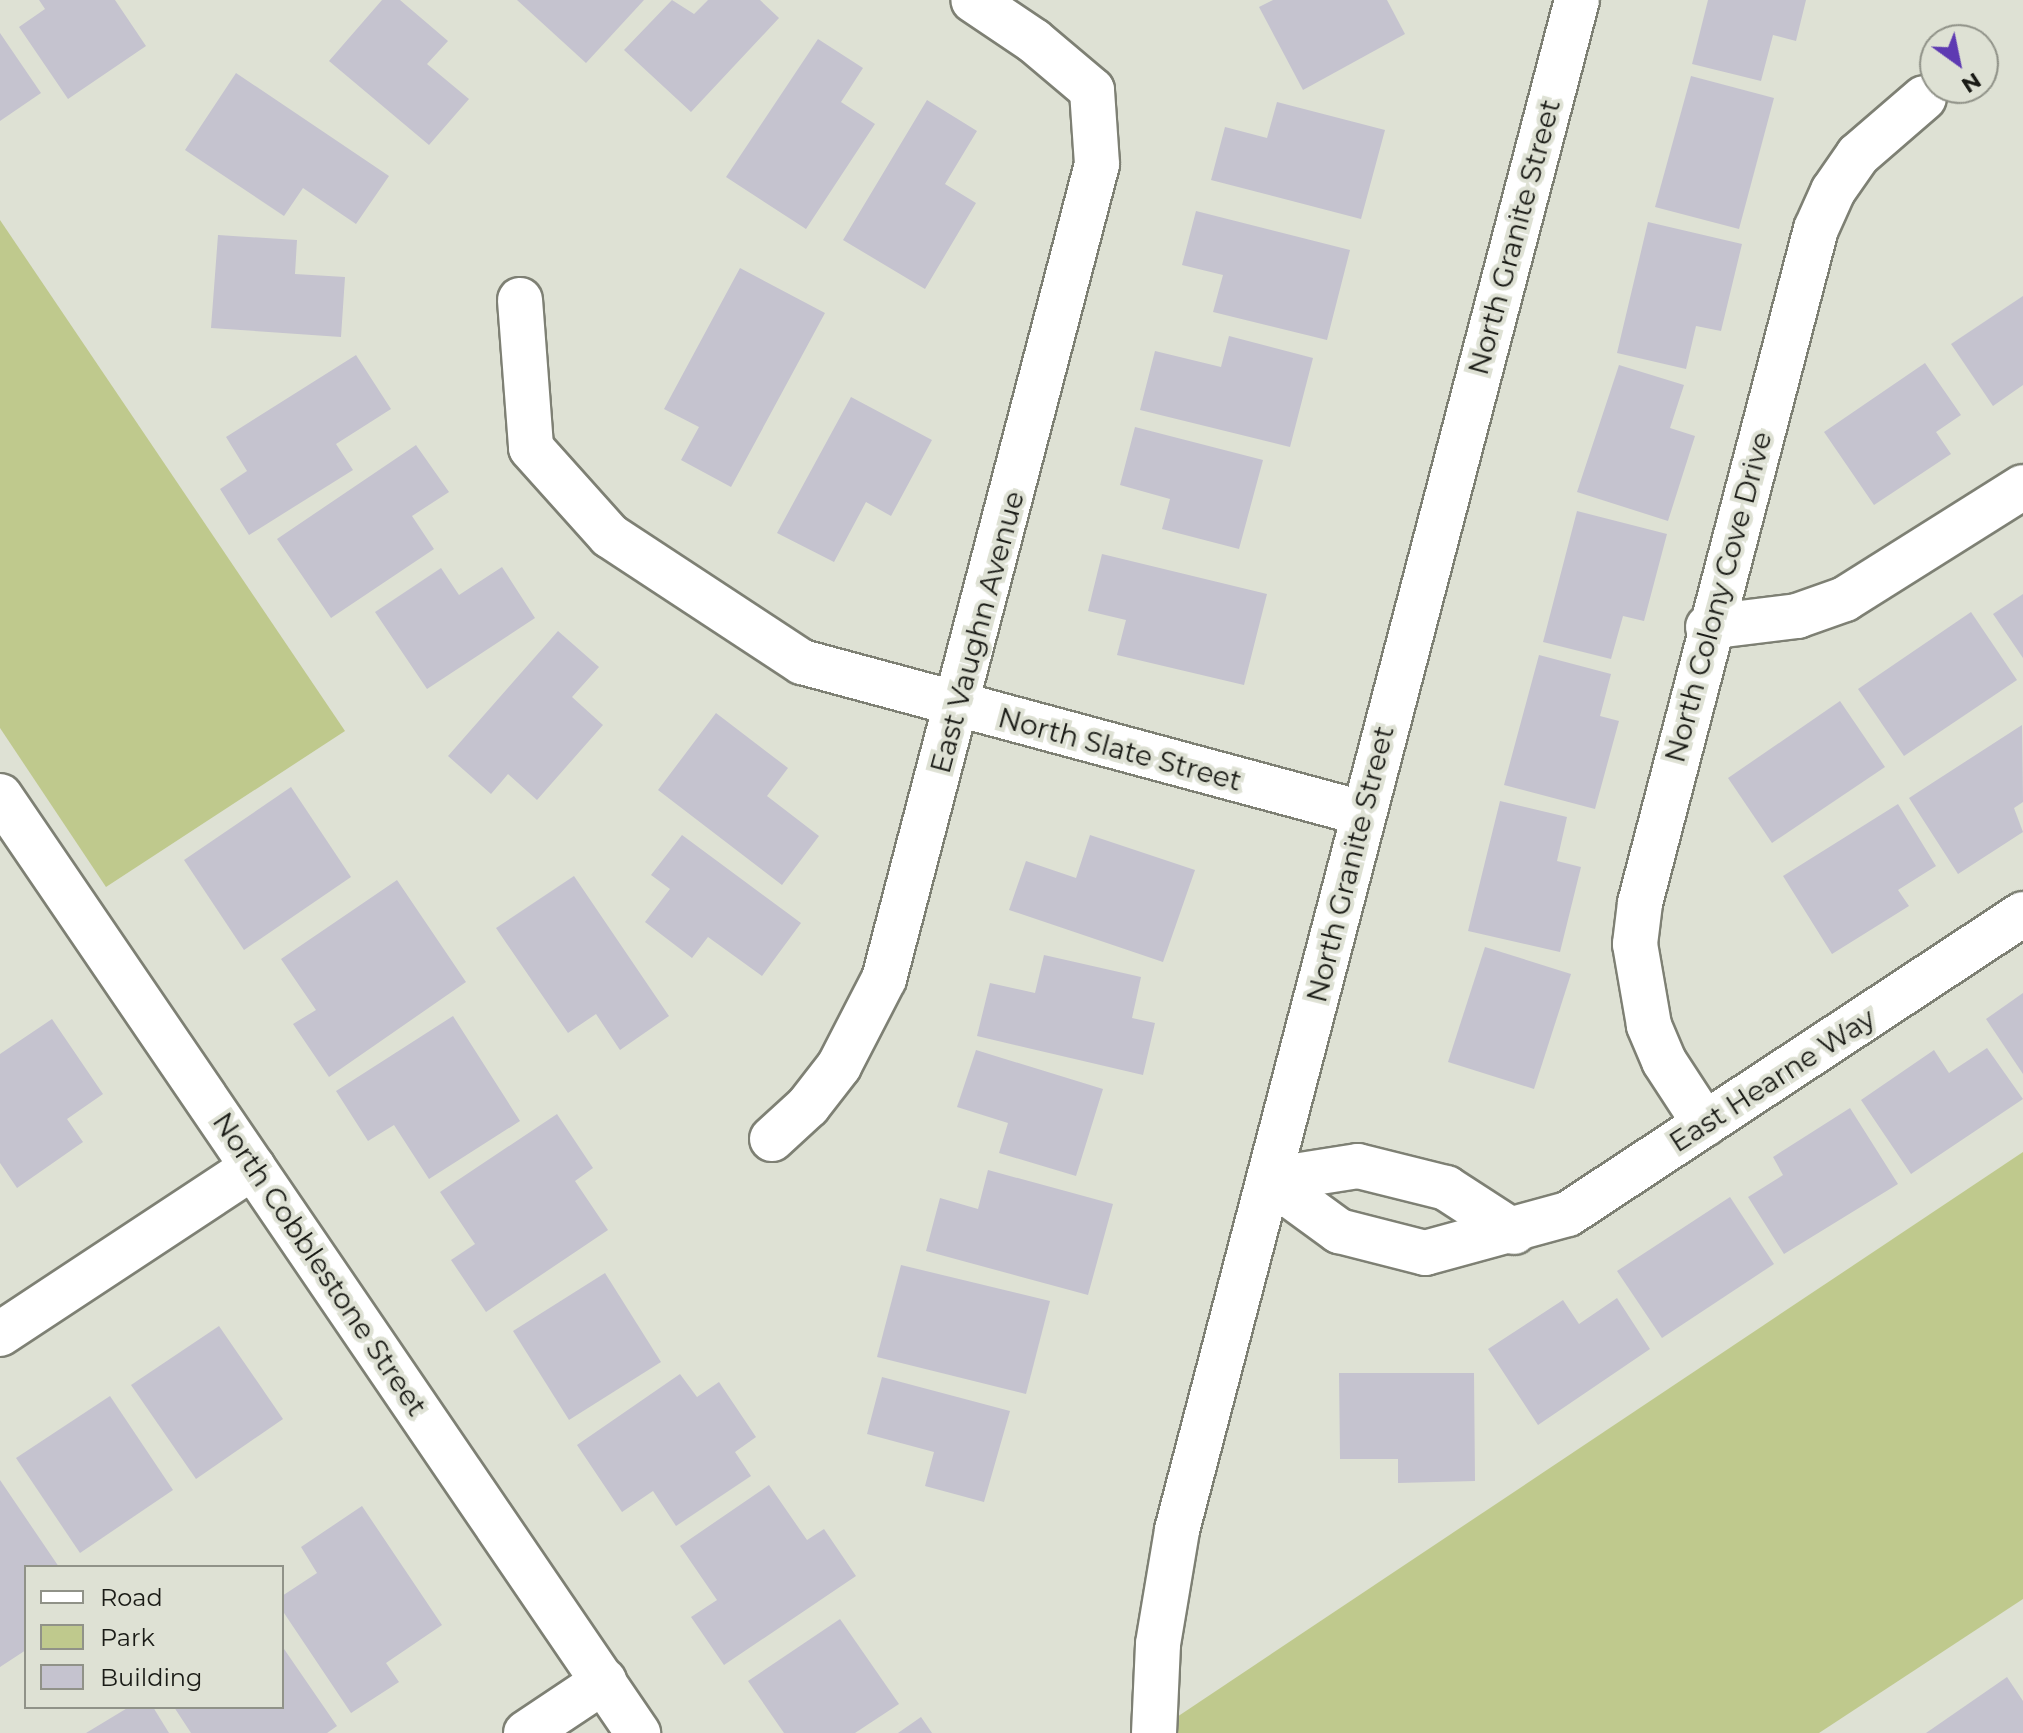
<!DOCTYPE html>
<html>
<head>
<meta charset="utf-8">
<style>
	body { margin:0 }
	#map { position:relative; width:2023px; height:1733px; overflow:hidden; background:#dee1d4; font-family:Montserrat,sans-serif }
	div>[style] { position:absolute }
	.green>* { inset:0; background:#bfc98d }
	.building>* { inset:0; background:#c5c3cf }
	.roads { filter:drop-shadow(2px 0 #7e8074) drop-shadow(-2px 0 #7e8074) drop-shadow(0 2px #7e8074) drop-shadow(0 -2px #7e8074) }
	.street>* { height:44px; margin:-22px; padding:0 22px; transform-origin:22px; border-radius:22px; background:#fff }
	.secondary>* { height:44px; margin:-22px; padding:0 22px; transform-origin:22px; border-radius:22px; background:#fff }
	span { translate:-50% -50%; white-space:nowrap; text-align:center; line-height:1.15; -webkit-text-stroke:8px #dee1d4; paint-order:stroke }
	.street-label { font-size:28px; color:#1a1b16 }
	.legend { position:absolute; left:24px; top:1565px; width:260px; height:144px; box-sizing:border-box; background:#dee1d4; border:2px solid #909288; margin:0; padding:10px 14px; list-style:none; font-size:24px; color:#1a1b16 }
	.legend li { display:flex; align-items:center; gap:16px; height:40px }
	.legend b { width:40px; border:2px solid #909288 }
	.north { position:absolute; left:1919px; top:24px; width:80px; height:80px; box-sizing:border-box; background:#dee1d4; border:2px solid #909288; border-radius:50%; rotate:147deg; font-size:22px; font-weight:700; line-height:32px; text-align:center; color:#1a1b16 }
	.north::after { content:''; display:block; margin:auto; width:28px; height:36px; background:#5e3ab2; clip-path:polygon(50% 0,100% 100%,50% 72%,0 100%) }
</style>
</head>
<body>
<div id="map">
	<div class="green">
		<div style="clip-path:polygon(0 220px,345px 731px,106px 887px,0 728px)"></div>
		<div style="clip-path:polygon(2023px 1152px,2023px 1599px,1819px 1733px,1153px 1733px)"></div>
	</div>
	<div class="building">
		<div style="clip-path:polygon(39px 0,115px 0,146px 46px,68px 99px,19px 27px,45px 9px)"></div>
		<div style="clip-path:polygon(382px 0,400px 0,448px 41px,427px 64px,469px 99px,429px 145px,329px 61px)"></div>
		<div style="clip-path:polygon(517px 0,644px 0,586px 63px)"></div>
		<div style="clip-path:polygon(672px 0,694px 14px,708px 0,760px 0,779px 18px,691px 112px,624px 50px)"></div>
		<div style="clip-path:polygon(1273px 0,1387px 0,1405px 34px,1303px 90px,1259px 7px)"></div>
		<div style="clip-path:polygon(1708px 0,1806px 0,1796px 41px,1773px 35px,1761px 81px,1692px 64px)"></div>
		<div style="clip-path:polygon(0 33px,41px 93px,0 121px)"></div>
		<div style="clip-path:polygon(818px 39px,863px 68px,841px 102px,875px 124px,806px 229px,726px 177px)"></div>
		<div style="clip-path:polygon(236px 73px,389px 176px,356px 224px,303px 188px,284px 216px,185px 150px)"></div>
		<div style="clip-path:polygon(1691px 76px,1774px 98px,1739px 229px,1655px 207px)"></div>
		<div style="clip-path:polygon(927px 100px,977px 131px,945px 184px,976px 203px,925px 289px,843px 240px)"></div>
		<div style="clip-path:polygon(1277px 102px,1385px 130px,1361px 219px,1211px 180px,1225px 127px,1267px 138px)"></div>
		<div style="clip-path:polygon(1196px 211px,1350px 250px,1327px 340px,1213px 312px,1223px 275px,1182px 265px)"></div>
		<div style="clip-path:polygon(1648px 222px,1742px 244px,1721px 331px,1696px 326px,1686px 369px,1617px 353px)"></div>
		<div style="clip-path:polygon(218px 235px,297px 240px,295px 274px,345px 277px,341px 337px,211px 328px)"></div>
		<div style="clip-path:polygon(740px 268px,825px 313px,731px 487px,681px 460px,699px 427px,664px 409px)"></div>
		<div style="clip-path:polygon(2023px 296px,2023px 385px,1993px 406px,1951px 344px)"></div>
		<div style="clip-path:polygon(1229px 336px,1313px 358px,1290px 447px,1140px 410px,1155px 351px,1221px 367px)"></div>
		<div style="clip-path:polygon(356px 355px,391px 409px,336px 444px,353px 470px,249px 535px,220px 489px,247px 471px,226px 437px)"></div>
		<div style="clip-path:polygon(1925px 363px,1961px 415px,1936px 432px,1951px 454px,1874px 505px,1824px 432px)"></div>
		<div style="clip-path:polygon(1619px 365px,1684px 385px,1670px 428px,1695px 436px,1668px 521px,1577px 492px)"></div>
		<div style="clip-path:polygon(851px 397px,932px 440px,891px 516px,866px 502px,834px 562px,777px 533px)"></div>
		<div style="clip-path:polygon(1135px 427px,1263px 460px,1239px 549px,1162px 529px,1170px 499px,1120px 485px)"></div>
		<div style="clip-path:polygon(416px 445px,449px 492px,412px 516px,434px 549px,331px 618px,277px 539px)"></div>
		<div style="clip-path:polygon(1577px 511px,1667px 534px,1644px 621px,1623px 616px,1611px 659px,1543px 642px)"></div>
		<div style="clip-path:polygon(1102px 554px,1267px 594px,1244px 685px,1117px 655px,1126px 620px,1088px 611px)"></div>
		<div style="clip-path:polygon(502px 567px,535px 618px,427px 689px,375px 612px,441px 568px,459px 595px)"></div>
		<div style="clip-path:polygon(2023px 594px,2023px 658px,1993px 614px)"></div>
		<div style="clip-path:polygon(1971px 612px,2017px 680px,1904px 756px,1858px 689px)"></div>
		<div style="clip-path:polygon(558px 631px,599px 667px,572px 697px,603px 725px,537px 800px,508px 774px,491px 794px,448px 756px)"></div>
		<div style="clip-path:polygon(1539px 655px,1611px 674px,1600px 716px,1619px 721px,1595px 809px,1504px 785px)"></div>
		<div style="clip-path:polygon(1840px 701px,1885px 767px,1772px 843px,1728px 778px)"></div>
		<div style="clip-path:polygon(716px 713px,788px 768px,767px 796px,819px 836px,782px 885px,658px 790px)"></div>
		<div style="clip-path:polygon(2022px 725px,2023px 802px,2014px 808px,2023px 832px,1958px 874px,1909px 798px)"></div>
		<div style="clip-path:polygon(291px 787px,351px 877px,244px 950px,184px 860px)"></div>
		<div style="clip-path:polygon(1500px 801px,1567px 817px,1557px 861px,1581px 867px,1560px 952px,1468px 931px)"></div>
		<div style="clip-path:polygon(1898px 804px,1936px 866px,1898px 890px,1909px 906px,1832px 954px,1783px 876px)"></div>
		<div style="clip-path:polygon(682px 835px,801px 923px,762px 976px,708px 937px,692px 958px,645px 922px,670px 889px,651px 875px)"></div>
		<div style="clip-path:polygon(1090px 835px,1195px 870px,1163px 962px,1009px 910px,1026px 861px,1076px 878px)"></div>
		<div style="clip-path:polygon(574px 876px,669px 1016px,620px 1050px,596px 1014px,568px 1033px,496px 928px)"></div>
		<div style="clip-path:polygon(397px 880px,466px 982px,329px 1077px,293px 1024px,316px 1010px,281px 959px)"></div>
		<div style="clip-path:polygon(1485px 947px,1571px 974px,1534px 1089px,1448px 1062px)"></div>
		<div style="clip-path:polygon(1044px 955px,1141px 977px,1132px 1018px,1155px 1023px,1143px 1075px,977px 1036px,990px 983px,1035px 993px)"></div>
		<div style="clip-path:polygon(2023px 993px,2023px 1074px,1986px 1019px)"></div>
		<div style="clip-path:polygon(453px 1016px,520px 1121px,429px 1179px,394px 1125px,368px 1141px,336px 1091px)"></div>
		<div style="clip-path:polygon(52px 1019px,103px 1094px,67px 1119px,83px 1142px,17px 1188px,0 1163px,0 1054px)"></div>
		<div style="clip-path:polygon(1987px 1048px,2023px 1099px,1911px 1174px,1861px 1100px,1934px 1050px,1949px 1073px)"></div>
		<div style="clip-path:polygon(976px 1050px,1103px 1089px,1076px 1176px,999px 1153px,1008px 1123px,957px 1107px)"></div>
		<div style="clip-path:polygon(1850px 1108px,1898px 1184px,1784px 1254px,1748px 1197px,1783px 1175px,1773px 1157px)"></div>
		<div style="clip-path:polygon(557px 1114px,593px 1168px,575px 1181px,608px 1230px,486px 1312px,451px 1260px,475px 1244px,440px 1192px)"></div>
		<div style="clip-path:polygon(988px 1170px,1113px 1204px,1088px 1295px,926px 1251px,940px 1198px,978px 1209px)"></div>
		<div style="clip-path:polygon(1730px 1197px,1774px 1264px,1662px 1338px,1617px 1271px)"></div>
		<div style="clip-path:polygon(901px 1265px,1050px 1301px,1026px 1394px,877px 1357px)"></div>
		<div style="clip-path:polygon(605px 1273px,661px 1362px,569px 1420px,513px 1331px)"></div>
		<div style="clip-path:polygon(1617px 1298px,1650px 1349px,1538px 1425px,1488px 1349px,1563px 1300px,1579px 1324px)"></div>
		<div style="clip-path:polygon(219px 1326px,283px 1419px,196px 1479px,131px 1385px)"></div>
		<div style="clip-path:polygon(1339px 1373px,1474px 1373px,1475px 1481px,1398px 1483px,1398px 1459px,1340px 1459px)"></div>
		<div style="clip-path:polygon(680px 1374px,697px 1397px,719px 1382px,756px 1437px,735px 1452px,751px 1476px,676px 1526px,653px 1491px,622px 1512px,577px 1445px)"></div>
		<div style="clip-path:polygon(882px 1377px,1010px 1411px,984px 1502px,925px 1486px,934px 1452px,867px 1434px)"></div>
		<div style="clip-path:polygon(110px 1396px,173px 1490px,80px 1553px,16px 1458px)"></div>
		<div style="clip-path:polygon(0 1480px,59px 1567px,26px 1567px,26px 1650px,0 1667px)"></div>
		<div style="clip-path:polygon(769px 1485px,807px 1540px,824px 1529px,856px 1576px,724px 1665px,691px 1617px,717px 1600px,680px 1546px)"></div>
		<div style="clip-path:polygon(362px 1506px,442px 1625px,386px 1663px,399px 1682px,351px 1713px,282px 1610px,282px 1596px,317px 1573px,301px 1547px)"></div>
		<div style="clip-path:polygon(840px 1619px,899px 1704px,855px 1733px,784px 1733px,748px 1681px)"></div>
		<div style="clip-path:polygon(282px 1646px,337px 1726px,327px 1733px,191px 1733px,174px 1707px,282px 1707px)"></div>
		<div style="clip-path:polygon(2007px 1677px,2023px 1701px,2023px 1733px,1926px 1733px)"></div>
		<div style="clip-path:polygon(129px 1707px,153px 1707px,169px 1733px,86px 1733px)"></div>
		<div style="clip-path:polygon(921px 1717px,932px 1733px,898px 1733px)"></div>
	</div>
	<div class="roads">
		<div class="street">
			<div style="left:520px;top:300px;width:148px;rotate:85.7deg"></div>
			<div style="left:531px;top:448px;width:118px;rotate:48.1deg"></div>
			<div style="left:610px;top:536px;width:230px;rotate:33.3deg"></div>
			<div style="left:802px;top:662px;width:580px;rotate:15.09deg"></div>
			<div style="left:1708px;top:627px;width:90px;rotate:-7deg"></div>
			<div style="left:1797px;top:616px;width:51px;rotate:-19.5deg"></div>
			<div style="left:1845px;top:599px;width:210px;rotate:-32.2deg"></div>
			<div style="left:0;top:796px;width:1134px;rotate:55.75deg"></div>
			<div style="left:1705px;top:1124px;width:75px;rotate:-123.1deg"></div>
			<div style="left:1664px;top:1061px;width:39px;rotate:-113deg"></div>
			<div style="left:1649px;top:1025px;width:82px;rotate:-99.8deg"></div>
			<div style="left:1635px;top:944px;width:41px;rotate:-83deg"></div>
			<div style="left:1640px;top:903px;width:697px;rotate:-75.37deg"></div>
			<div style="left:1816px;top:229px;width:42px;rotate:-65.9deg"></div>
			<div style="left:1833px;top:191px;width:44px;rotate:-55.2deg"></div>
			<div style="left:1858px;top:155px;width:87px;rotate:-40.8deg"></div>
			<div style="left:772px;top:1139px;width:49px;rotate:-42.5deg"></div>
			<div style="left:808px;top:1106px;width:51px;rotate:-52.2deg"></div>
			<div style="left:839px;top:1066px;width:98px;rotate:-62.7deg"></div>
			<div style="left:884px;top:979px;width:842px;rotate:-75.35deg"></div>
			<div style="left:1097px;top:164px;width:74px;rotate:-93.9deg"></div>
			<div style="left:1092px;top:90px;width:76px;rotate:-139.8deg"></div>
			<div style="left:1034px;top:41px;width:73px;rotate:-146.1deg"></div>
			<div style="left:1269px;top:1180px;width:87px;rotate:36.1deg"></div>
			<div style="left:1339px;top:1231px;width:89px;rotate:14.3deg"></div>
			<div style="left:1425px;top:1253px;width:148px;rotate:-15.3deg"></div>
			<div style="left:1568px;top:1214px;width:545px;rotate:-33.4deg"></div>
			<div style="left:1269px;top:1180px;width:90px;rotate:-8.9deg"></div>
			<div style="left:1358px;top:1166px;width:91px;rotate:14deg"></div>
			<div style="left:1446px;top:1188px;width:81px;rotate:32.9deg"></div>
			<div style="left:0;top:1334px;width:303px;rotate:-33.4deg"></div>
			<div style="left:526px;top:1733px;width:94px;rotate:-33.7deg"></div>
		</div>
		<div class="secondary">
			<div style="left:1154px;top:1733px;width:89px;rotate:-87.4deg"></div>
			<div style="left:1158px;top:1644px;width:116px;rotate:-80.5deg"></div>
			<div style="left:1177px;top:1530px;width:1581px;rotate:-75.35deg"></div>
		</div>
	</div>
	<div class="street-label">
		<span style="left:1514px;top:237px;rotate:-75deg">North Granite Street</span>
		<span style="left:1718px;top:597px;rotate:-75deg">North Colony Cove Drive</span>
		<span style="left:977px;top:632px;rotate:-75deg">East Vaughn Avenue</span>
		<span style="left:1120px;top:749px;rotate:15deg">North Slate Street</span>
		<span style="left:1350px;top:864px;rotate:-76deg">North Granite Street</span>
		<span style="left:1772px;top:1080px;rotate:-33deg">East Hearne Way</span>
		<span style="left:320px;top:1264px;rotate:56deg">North Cobblestone Street</span>
	</div>
	<ul class="legend">
	<li><b style="height:10px;background:#fff"></b>Road</li>
	<li><b style="height:22px;background:#bfc98d"></b>Park</li>
	<li><b style="height:22px;background:#c5c3cf"></b>Building</li>
	</ul>
	<div class="north">N</div>
</div>
</body>
</html>
